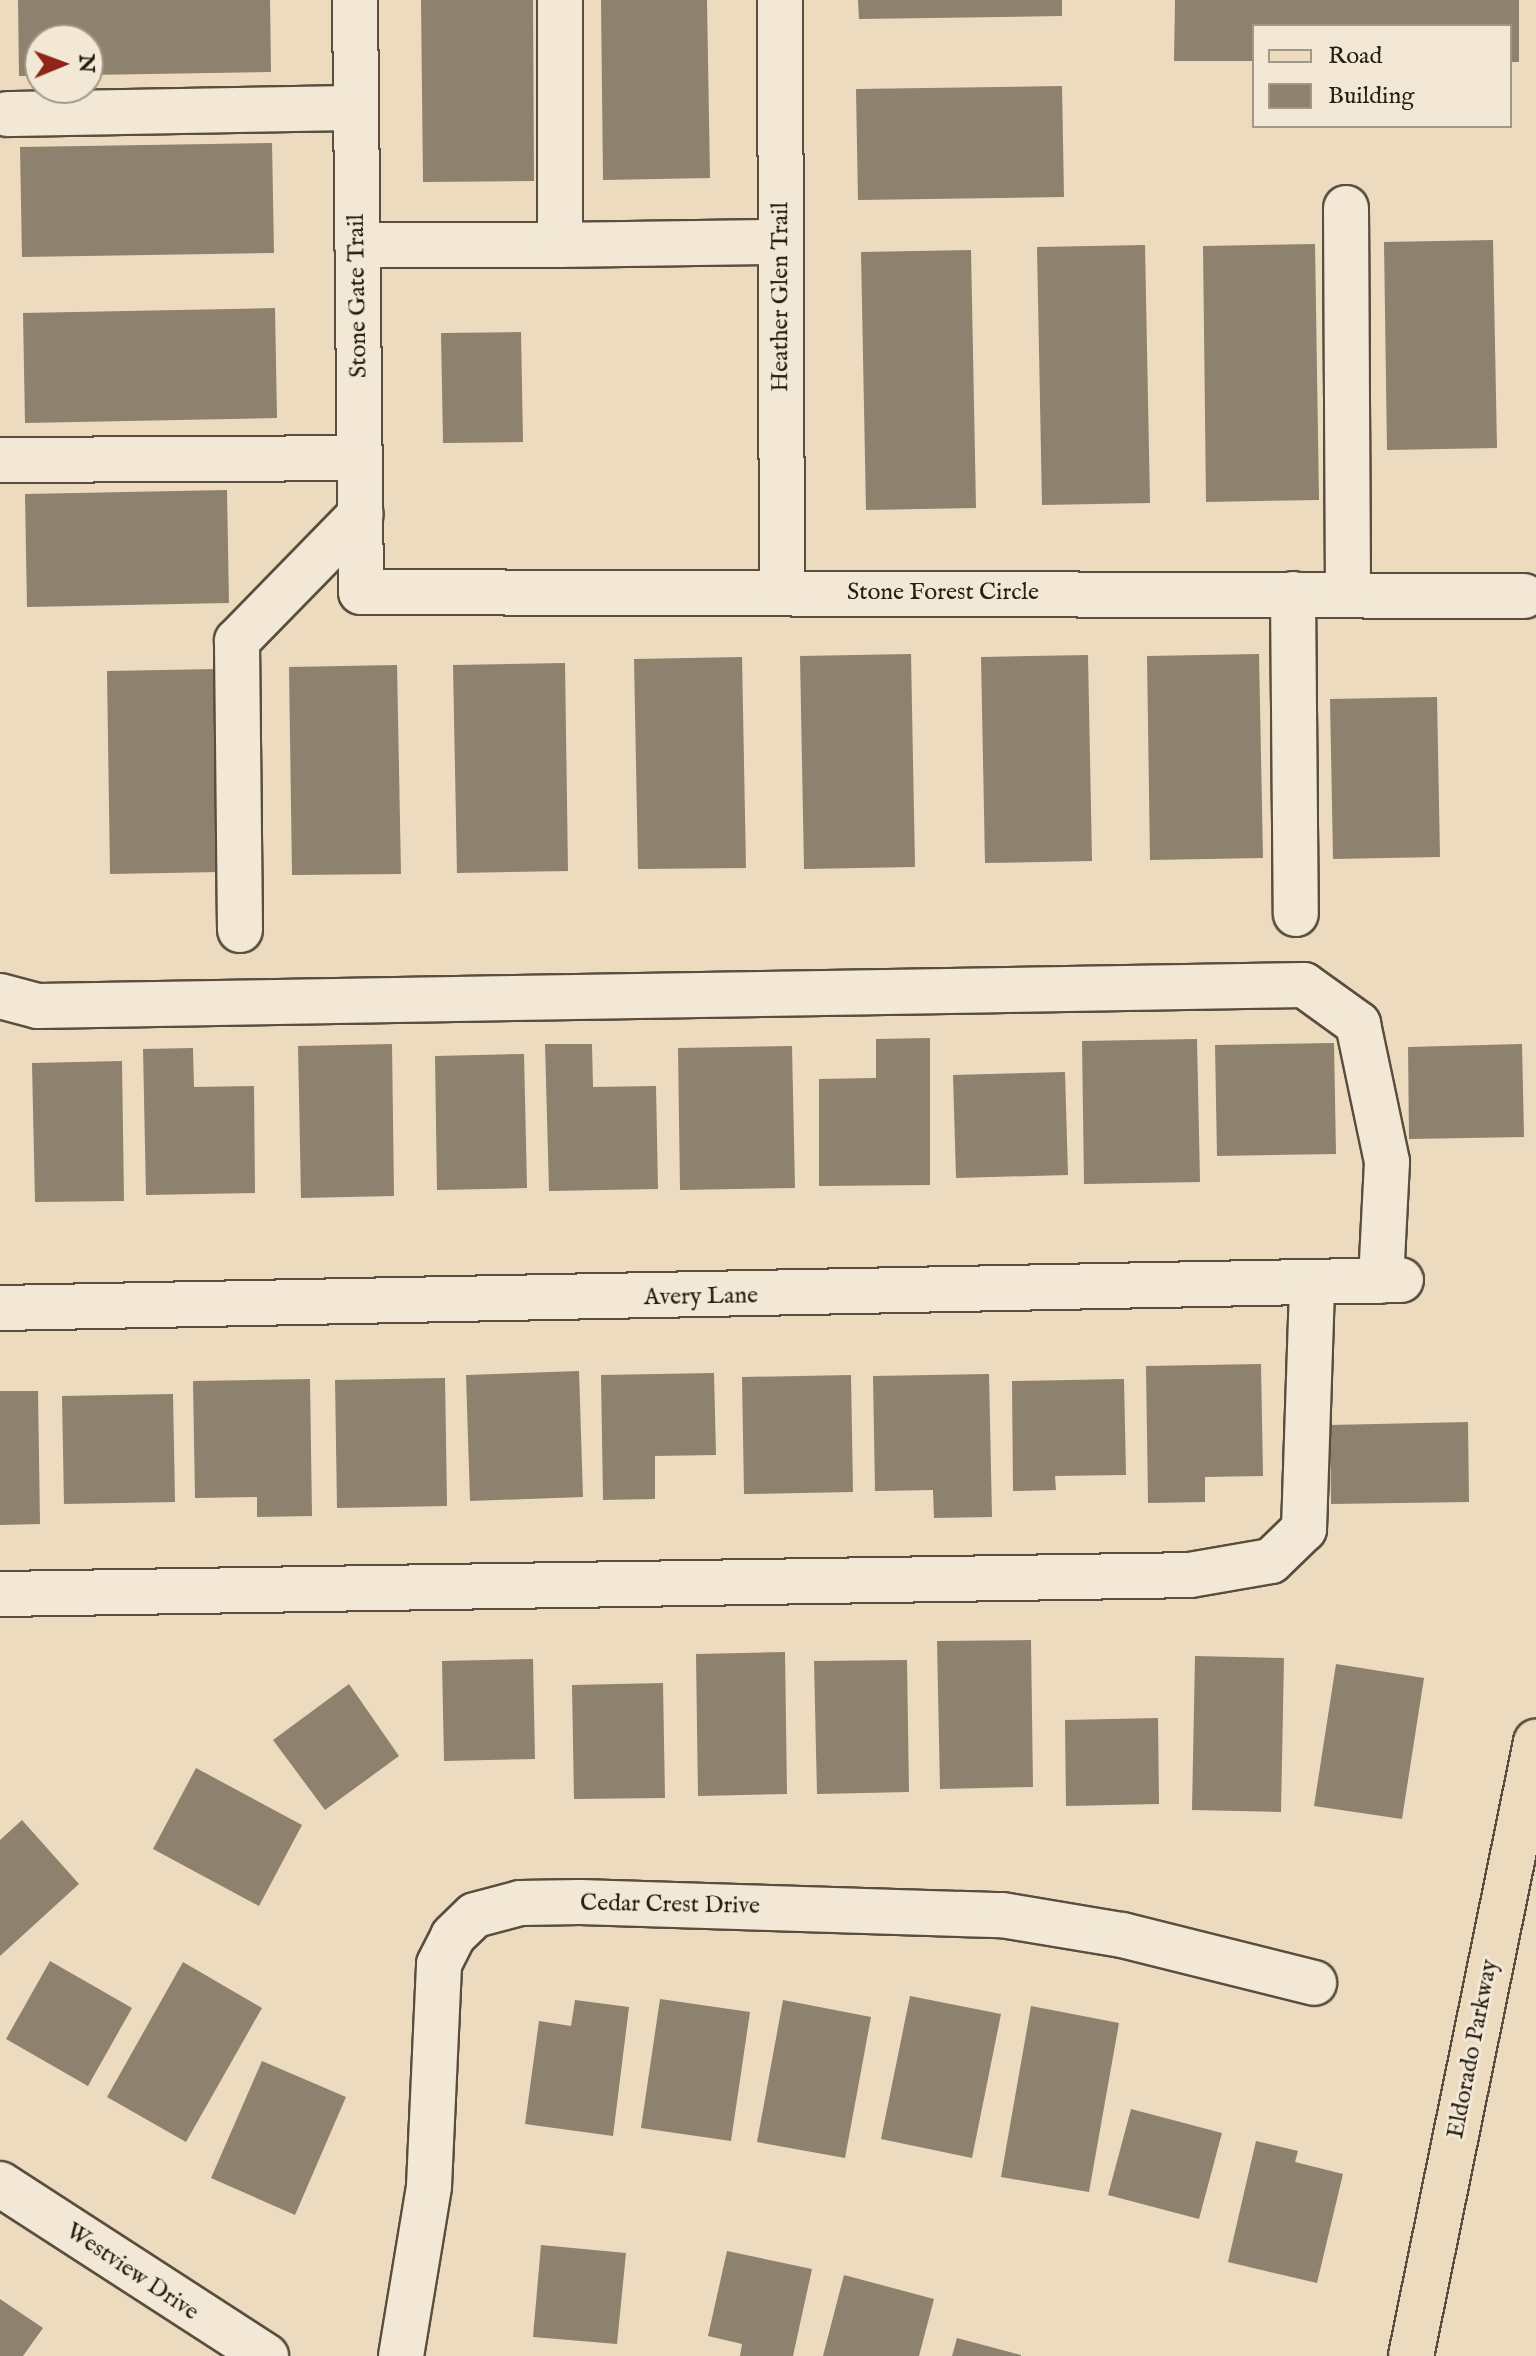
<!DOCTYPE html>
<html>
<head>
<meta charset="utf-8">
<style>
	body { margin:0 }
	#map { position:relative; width:1536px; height:2356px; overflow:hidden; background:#eddbc0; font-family:"IM FELL English",serif }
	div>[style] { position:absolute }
	.building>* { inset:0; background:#8e816d }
	.roads { filter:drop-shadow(2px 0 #594e3f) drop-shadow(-2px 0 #594e3f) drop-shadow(0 2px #594e3f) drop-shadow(0 -2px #594e3f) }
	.minor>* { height:44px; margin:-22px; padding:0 22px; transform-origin:22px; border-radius:22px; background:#f3e8d6 }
	.major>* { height:44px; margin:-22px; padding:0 22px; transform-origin:22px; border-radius:22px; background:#eddbc0 }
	span { translate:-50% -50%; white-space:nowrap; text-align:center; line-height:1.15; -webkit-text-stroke:6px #f3e8d6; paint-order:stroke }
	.street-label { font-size:24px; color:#281f14 }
	.legend { position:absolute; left:1252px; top:24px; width:260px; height:104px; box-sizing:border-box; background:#f3e8d6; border:2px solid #a29888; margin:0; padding:10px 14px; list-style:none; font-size:24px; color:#281f14 }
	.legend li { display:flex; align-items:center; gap:16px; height:40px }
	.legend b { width:40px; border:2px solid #a29888 }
	.north { position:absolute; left:24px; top:24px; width:80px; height:80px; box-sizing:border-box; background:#f3e8d6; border:2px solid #a29888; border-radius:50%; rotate:89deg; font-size:22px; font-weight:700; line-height:32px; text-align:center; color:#281f14 }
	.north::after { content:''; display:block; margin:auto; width:28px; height:36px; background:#8f2418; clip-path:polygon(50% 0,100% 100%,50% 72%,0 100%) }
</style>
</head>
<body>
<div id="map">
	<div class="building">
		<div style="clip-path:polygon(18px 0,270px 0,271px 72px,88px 75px,88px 40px,40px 40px,40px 76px,19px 76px)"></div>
		<div style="clip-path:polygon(421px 0,533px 0,534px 181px,423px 182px)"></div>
		<div style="clip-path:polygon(601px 0,707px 0,710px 178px,603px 180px)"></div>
		<div style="clip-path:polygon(858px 0,1062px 0,1062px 16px,859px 19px)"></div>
		<div style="clip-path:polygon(1175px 0,1519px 0,1519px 62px,1510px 62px,1510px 26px,1254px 26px,1254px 61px,1174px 61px)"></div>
		<div style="clip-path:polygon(1062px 86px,1064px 197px,858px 200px,856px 89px)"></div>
		<div style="clip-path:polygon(272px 143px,274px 253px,22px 257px,20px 147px)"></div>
		<div style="clip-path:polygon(1493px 240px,1497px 448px,1387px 450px,1384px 242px)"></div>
		<div style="clip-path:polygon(1315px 244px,1319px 500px,1206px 502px,1203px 246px)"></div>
		<div style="clip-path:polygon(1145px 245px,1150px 503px,1042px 505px,1037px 247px)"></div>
		<div style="clip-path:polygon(971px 250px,976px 508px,866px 510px,861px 252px)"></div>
		<div style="clip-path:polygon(275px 308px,277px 418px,25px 423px,23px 313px)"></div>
		<div style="clip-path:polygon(521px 332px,523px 442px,443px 443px,441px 333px)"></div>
		<div style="clip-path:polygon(227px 490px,229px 603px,27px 607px,25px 494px)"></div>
		<div style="clip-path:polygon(911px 654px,915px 867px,804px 869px,800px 656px)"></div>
		<div style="clip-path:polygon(1259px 654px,1263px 858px,1150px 860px,1147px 656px)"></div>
		<div style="clip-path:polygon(1088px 655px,1092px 861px,985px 863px,981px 657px)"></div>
		<div style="clip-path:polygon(742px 657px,746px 868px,638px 869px,634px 659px)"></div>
		<div style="clip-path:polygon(565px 663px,568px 871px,457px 873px,453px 665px)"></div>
		<div style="clip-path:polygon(397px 665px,401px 874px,292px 875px,289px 667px)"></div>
		<div style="clip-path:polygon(216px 669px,220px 872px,110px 874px,107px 671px)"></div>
		<div style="clip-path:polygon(1437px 697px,1440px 857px,1333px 859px,1330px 699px)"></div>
		<div style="clip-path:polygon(930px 1038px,930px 1185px,819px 1186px,819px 1079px,876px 1078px,876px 1039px)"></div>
		<div style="clip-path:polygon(1197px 1039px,1200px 1182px,1084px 1184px,1082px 1041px)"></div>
		<div style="clip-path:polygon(1334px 1043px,1336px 1154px,1217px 1156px,1215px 1045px)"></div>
		<div style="clip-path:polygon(392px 1044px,394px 1196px,301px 1198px,298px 1046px)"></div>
		<div style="clip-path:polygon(545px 1044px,592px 1044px,593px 1087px,656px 1086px,658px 1189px,549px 1191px)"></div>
		<div style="clip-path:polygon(1522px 1044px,1524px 1137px,1409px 1139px,1408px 1047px)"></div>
		<div style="clip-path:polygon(792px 1046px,795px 1188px,680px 1190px,678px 1048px)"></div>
		<div style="clip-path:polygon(193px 1048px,194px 1087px,254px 1086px,255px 1193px,146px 1195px,143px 1049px)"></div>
		<div style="clip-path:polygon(524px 1054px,527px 1188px,437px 1190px,435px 1056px)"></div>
		<div style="clip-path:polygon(122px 1061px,124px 1201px,35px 1202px,32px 1063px)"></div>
		<div style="clip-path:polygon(1065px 1072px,1068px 1175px,956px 1178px,953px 1075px)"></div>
		<div style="clip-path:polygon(1261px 1364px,1263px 1476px,1205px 1477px,1205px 1502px,1148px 1503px,1146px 1366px)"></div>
		<div style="clip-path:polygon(579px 1371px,583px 1497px,470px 1501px,466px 1375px)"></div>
		<div style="clip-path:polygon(714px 1373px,716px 1455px,655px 1456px,655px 1499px,603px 1500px,601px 1375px)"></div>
		<div style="clip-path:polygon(989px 1374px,992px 1517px,934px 1518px,933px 1490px,875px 1491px,873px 1376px)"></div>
		<div style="clip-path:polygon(851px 1375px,853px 1492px,744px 1494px,742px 1377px)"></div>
		<div style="clip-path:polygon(445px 1378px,447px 1506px,337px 1508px,335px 1380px)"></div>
		<div style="clip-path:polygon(310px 1379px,312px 1516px,257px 1517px,257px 1497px,195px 1498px,193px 1381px)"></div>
		<div style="clip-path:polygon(1124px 1379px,1126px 1475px,1055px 1476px,1056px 1490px,1013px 1491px,1012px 1381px)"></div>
		<div style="clip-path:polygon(0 1391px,38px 1391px,40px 1524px,0 1525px)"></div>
		<div style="clip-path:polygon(173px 1394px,175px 1502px,64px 1504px,62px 1396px)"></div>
		<div style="clip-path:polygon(1468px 1422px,1469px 1502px,1331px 1504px,1330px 1425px)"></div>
		<div style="clip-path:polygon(1031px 1640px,1033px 1787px,940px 1789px,937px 1641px)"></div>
		<div style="clip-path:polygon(785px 1652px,787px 1794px,698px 1796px,696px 1654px)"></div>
		<div style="clip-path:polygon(1195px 1656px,1284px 1658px,1281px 1812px,1192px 1810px)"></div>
		<div style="clip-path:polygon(533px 1659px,535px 1759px,444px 1761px,442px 1661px)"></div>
		<div style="clip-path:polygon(907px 1660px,909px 1792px,817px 1794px,814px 1661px)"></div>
		<div style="clip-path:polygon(1336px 1664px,1424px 1678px,1402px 1819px,1314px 1806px)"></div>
		<div style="clip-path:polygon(663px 1683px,665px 1798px,574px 1799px,572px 1685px)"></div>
		<div style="clip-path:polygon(349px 1684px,399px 1756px,325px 1810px,273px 1740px)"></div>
		<div style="clip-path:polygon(1158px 1718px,1159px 1804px,1066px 1806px,1065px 1720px)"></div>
		<div style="clip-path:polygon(196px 1768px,302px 1825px,259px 1906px,153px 1849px)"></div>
		<div style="clip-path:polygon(22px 1820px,79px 1884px,0 1956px,0 1840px)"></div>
		<div style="clip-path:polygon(50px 1961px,132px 2008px,88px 2086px,6px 2039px)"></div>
		<div style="clip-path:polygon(183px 1962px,262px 2008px,186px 2142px,107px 2097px)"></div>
		<div style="clip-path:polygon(910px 1996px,1001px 2014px,972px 2158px,881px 2139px)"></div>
		<div style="clip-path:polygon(660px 1999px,750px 2012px,731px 2141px,641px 2128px)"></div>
		<div style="clip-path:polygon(575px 2000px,629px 2007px,613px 2136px,525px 2124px,539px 2021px,571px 2026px)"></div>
		<div style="clip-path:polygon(783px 2000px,871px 2017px,845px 2158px,757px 2142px)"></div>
		<div style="clip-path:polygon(1031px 2006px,1119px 2023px,1089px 2192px,1001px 2177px)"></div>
		<div style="clip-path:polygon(262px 2061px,346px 2097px,295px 2215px,211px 2178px)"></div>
		<div style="clip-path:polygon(1131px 2109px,1222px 2133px,1199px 2219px,1108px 2195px)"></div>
		<div style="clip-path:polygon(1256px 2141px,1298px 2151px,1295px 2162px,1343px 2174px,1317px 2283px,1228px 2262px)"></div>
		<div style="clip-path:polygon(541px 2245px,626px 2253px,617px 2344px,533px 2337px)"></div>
		<div style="clip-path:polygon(727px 2251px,812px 2269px,793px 2356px,740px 2356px,742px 2344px,708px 2336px)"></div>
		<div style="clip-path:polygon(844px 2275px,934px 2299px,919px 2356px,823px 2356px)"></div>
		<div style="clip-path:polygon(0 2299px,43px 2328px,23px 2356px,0 2356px)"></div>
		<div style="clip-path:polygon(957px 2338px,1021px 2355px,1021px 2356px,952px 2356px)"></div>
	</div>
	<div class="roads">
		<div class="minor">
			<div style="left:355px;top:0;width:592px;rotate:89.42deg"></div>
			<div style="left:361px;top:592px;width:1163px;rotate:0.2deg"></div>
			<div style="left:780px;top:0;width:593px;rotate:89.81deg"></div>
			<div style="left:7px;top:114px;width:349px;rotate:-1deg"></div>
			<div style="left:1346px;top:208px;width:387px;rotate:89.7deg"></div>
			<div style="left:357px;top:245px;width:203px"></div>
			<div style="left:560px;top:245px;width:245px;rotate:-90deg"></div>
			<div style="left:560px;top:245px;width:220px;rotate:-0.8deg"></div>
			<div style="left:0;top:460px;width:360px;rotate:-0.3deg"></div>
			<div style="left:1293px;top:594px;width:320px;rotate:89.5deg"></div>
			<div style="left:240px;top:930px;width:289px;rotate:-90.6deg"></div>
			<div style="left:237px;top:641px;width:177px;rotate:-45.7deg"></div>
			<div style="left:0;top:996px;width:39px;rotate:15deg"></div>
			<div style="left:38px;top:1006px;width:1266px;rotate:-0.95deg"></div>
			<div style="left:1304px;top:985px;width:67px;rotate:35.8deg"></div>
			<div style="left:1358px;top:1024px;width:141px;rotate:78.1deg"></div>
			<div style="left:1387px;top:1162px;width:119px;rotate:92.9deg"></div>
			<div style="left:0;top:1308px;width:1401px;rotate:-1.14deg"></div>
			<div style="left:0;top:1594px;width:1190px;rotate:-0.91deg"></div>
			<div style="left:1190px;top:1575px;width:82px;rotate:-9.8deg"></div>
			<div style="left:1271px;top:1561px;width:46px;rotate:-44.1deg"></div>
			<div style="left:1304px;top:1529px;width:247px;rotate:-88.1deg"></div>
			<div style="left:0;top:2184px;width:317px;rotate:32.9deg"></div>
			<div style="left:401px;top:2356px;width:172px;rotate:-80.6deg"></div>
			<div style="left:429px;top:2186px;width:222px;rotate:-87.4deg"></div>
			<div style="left:439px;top:1964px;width:31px;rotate:-63deg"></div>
			<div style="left:453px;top:1936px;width:30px;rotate:-44deg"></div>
			<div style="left:475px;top:1915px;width:47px;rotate:-14.9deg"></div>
			<div style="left:520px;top:1903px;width:60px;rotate:-1deg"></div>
			<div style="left:580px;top:1902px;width:422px;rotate:1.8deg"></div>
			<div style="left:1002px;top:1915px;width:122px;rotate:9.5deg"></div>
			<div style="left:1122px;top:1935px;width:198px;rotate:14deg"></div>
		</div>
		<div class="major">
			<div style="left:1411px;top:2356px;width:627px;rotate:-78.49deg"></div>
		</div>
	</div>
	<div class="street-label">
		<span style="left:358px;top:296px;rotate:-91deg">Stone Gate Trail</span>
		<span style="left:781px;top:297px;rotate:-90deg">Heather Glen Trail</span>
		<span style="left:943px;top:593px">Stone Forest Circle</span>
		<span style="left:701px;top:1297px;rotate:-1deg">Avery Lane</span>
		<span style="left:670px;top:1905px;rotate:1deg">Cedar Crest Drive</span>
		<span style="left:1473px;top:2049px;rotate:-79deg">Eldorado Parkway</span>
		<span style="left:132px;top:2272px;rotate:34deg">Westview Drive</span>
	</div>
	<ul class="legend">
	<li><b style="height:10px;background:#eddbc0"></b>Road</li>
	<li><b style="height:22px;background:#8e816d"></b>Building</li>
	</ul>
	<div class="north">N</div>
</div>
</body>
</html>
